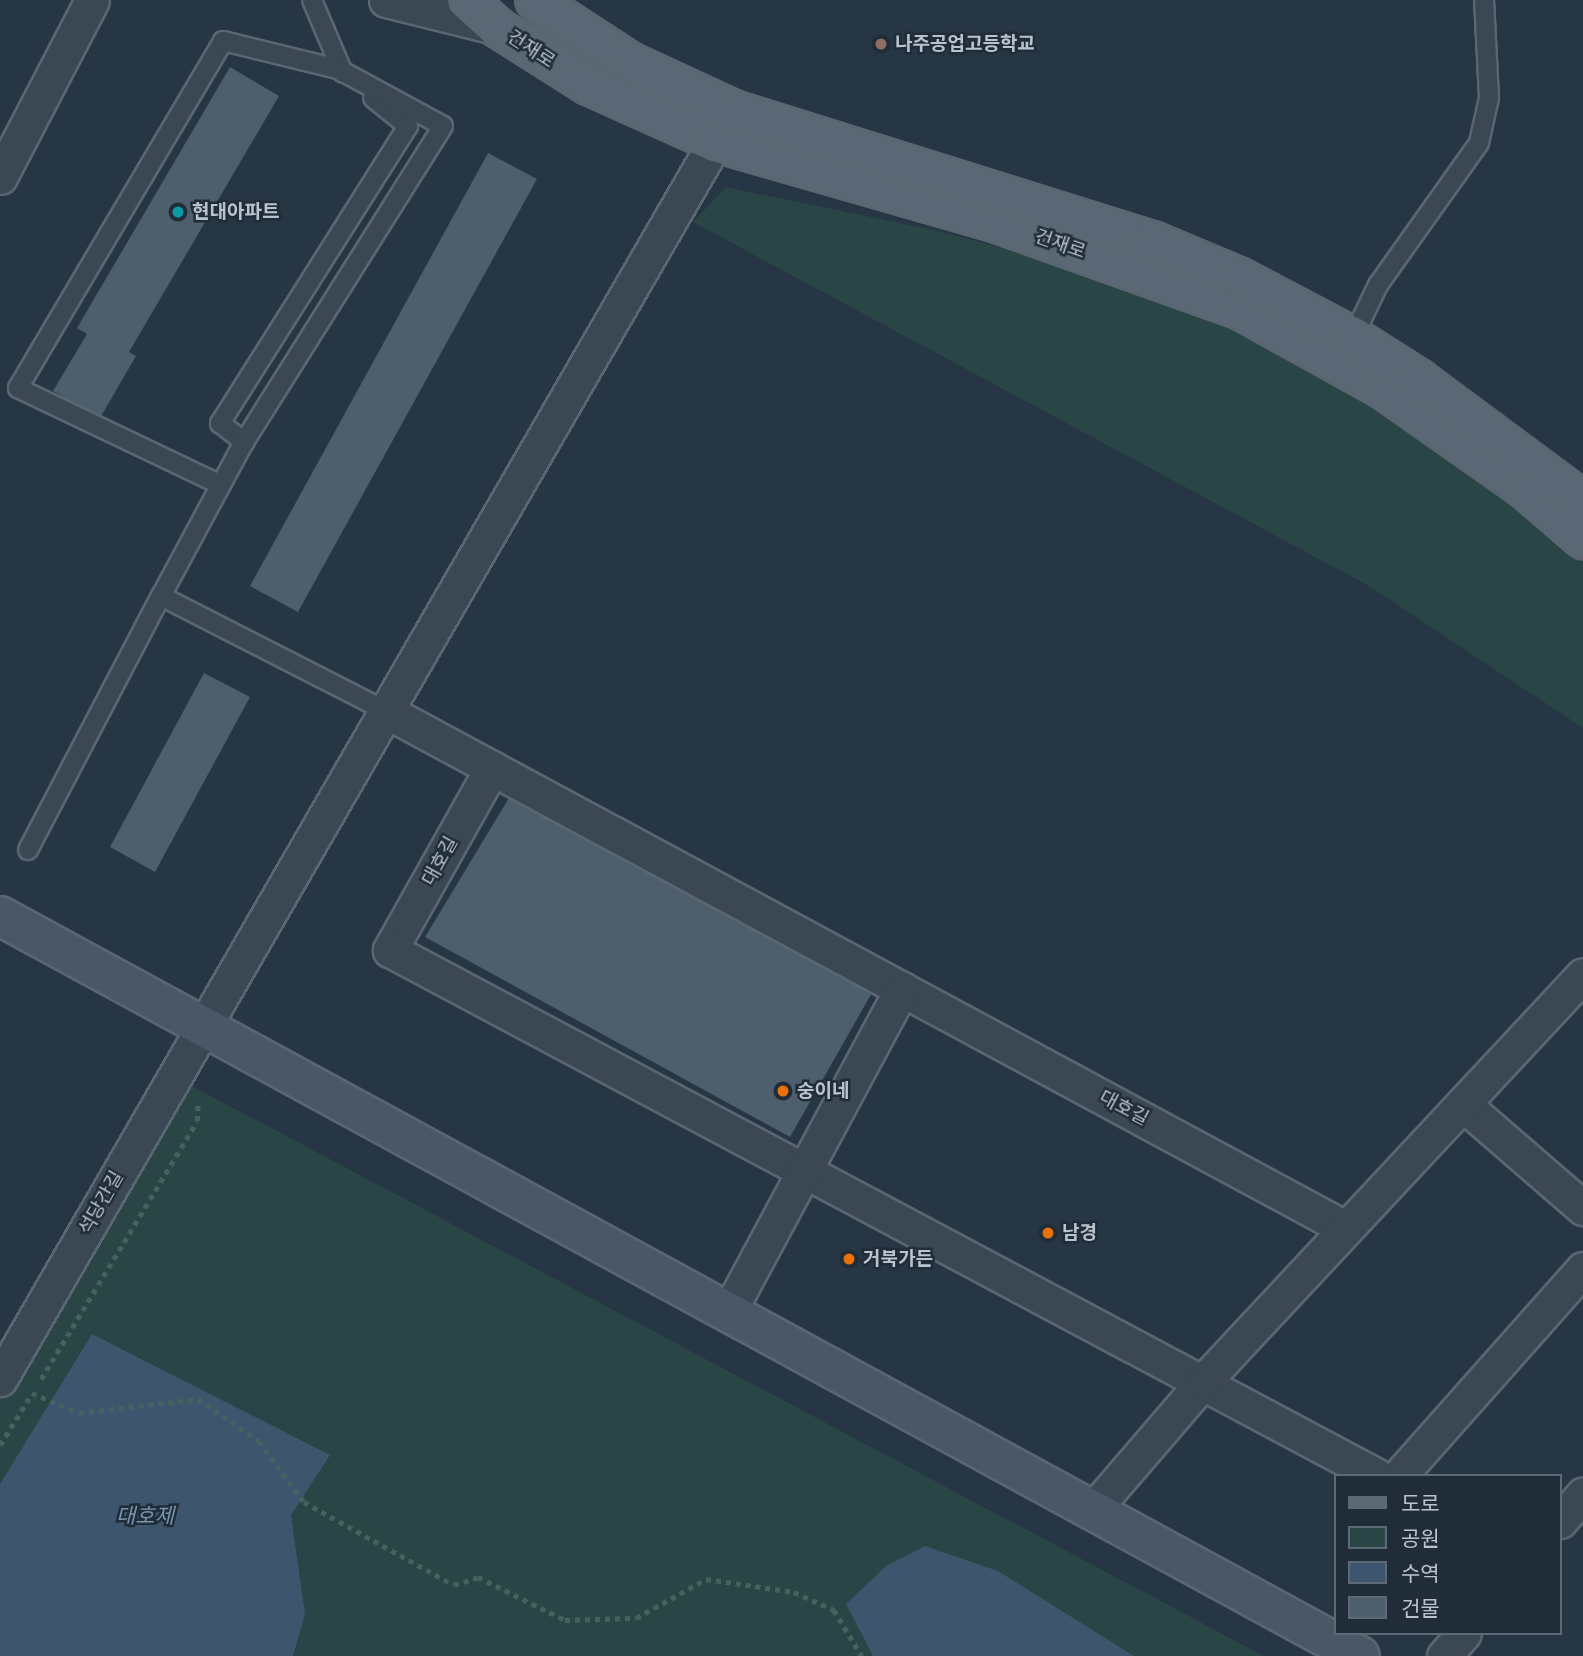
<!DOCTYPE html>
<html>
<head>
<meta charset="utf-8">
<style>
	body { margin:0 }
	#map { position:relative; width:1583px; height:1656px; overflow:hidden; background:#273644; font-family:"Archivo Narrow","Noto Sans KR",sans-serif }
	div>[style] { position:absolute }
	.green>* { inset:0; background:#294545 }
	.water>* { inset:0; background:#3d566d }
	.building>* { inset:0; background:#4d5e6c }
	.path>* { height:4.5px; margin-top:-2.25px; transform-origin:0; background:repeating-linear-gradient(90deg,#476161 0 5px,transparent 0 10px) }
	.roads { filter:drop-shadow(2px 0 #5a6671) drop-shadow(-2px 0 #5a6671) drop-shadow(0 2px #5a6671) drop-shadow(0 -2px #5a6671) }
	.lane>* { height:18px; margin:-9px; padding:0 9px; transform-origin:9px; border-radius:9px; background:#3b4854 }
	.street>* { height:33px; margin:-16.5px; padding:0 16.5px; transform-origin:16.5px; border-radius:16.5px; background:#3b4854 }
	.secondary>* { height:38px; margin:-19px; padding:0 19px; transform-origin:19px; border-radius:19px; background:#495767 }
	.primary>* { height:38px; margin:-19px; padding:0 19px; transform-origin:19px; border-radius:19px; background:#5a6774 }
	.dots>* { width:19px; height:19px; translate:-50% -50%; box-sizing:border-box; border:4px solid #202d39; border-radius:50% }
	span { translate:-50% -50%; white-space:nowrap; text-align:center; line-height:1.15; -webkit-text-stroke:5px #202d39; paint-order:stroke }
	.poi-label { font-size:19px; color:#b9c3cd; font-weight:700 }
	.left { translate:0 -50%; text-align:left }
	.street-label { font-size:19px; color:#b9c3cd }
	.water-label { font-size:21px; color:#7996b0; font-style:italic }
	.legend { position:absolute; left:1334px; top:1474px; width:228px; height:161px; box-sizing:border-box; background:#202d39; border:2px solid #5d6974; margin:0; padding:9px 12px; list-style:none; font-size:21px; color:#b9c3cd }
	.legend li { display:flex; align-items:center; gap:14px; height:35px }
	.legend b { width:35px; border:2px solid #5d6974 }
</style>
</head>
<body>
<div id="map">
	<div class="green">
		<div style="clip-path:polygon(726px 187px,933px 230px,1130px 280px,1186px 300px,1339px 378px,1583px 553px,1583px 728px,1369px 586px,693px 222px)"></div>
		<div style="clip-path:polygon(181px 1080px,1264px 1656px,0 1656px,0 1399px)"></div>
	</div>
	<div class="water">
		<div style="clip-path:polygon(92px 1334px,330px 1455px,291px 1515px,305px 1614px,293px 1656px,0 1656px,0 1484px)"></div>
		<div style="clip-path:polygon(925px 1546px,998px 1571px,1134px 1656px,873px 1656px,846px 1604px,886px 1566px)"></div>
	</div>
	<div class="building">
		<div style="clip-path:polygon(230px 67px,279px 96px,129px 352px,136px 356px,100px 418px,53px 391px,87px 334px,77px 328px)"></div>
		<div style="clip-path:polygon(488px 153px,537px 179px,298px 612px,250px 586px)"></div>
		<div style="clip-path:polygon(204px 673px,250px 697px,155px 872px,110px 847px)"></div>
		<div style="clip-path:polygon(512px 793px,873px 991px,790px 1137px,425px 937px)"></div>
	</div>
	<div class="path">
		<div style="left:41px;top:1379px;width:301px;rotate:-58.8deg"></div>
		<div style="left:197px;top:1121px;width:19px;rotate:-87deg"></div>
		<div style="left:32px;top:1393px;width:51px;rotate:23.1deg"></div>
		<div style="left:79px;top:1413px;width:120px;rotate:-6.7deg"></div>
		<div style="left:198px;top:1399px;width:74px;rotate:34.5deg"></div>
		<div style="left:259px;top:1441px;width:76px;rotate:53.6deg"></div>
		<div style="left:304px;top:1502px;width:171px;rotate:29deg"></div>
		<div style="left:454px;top:1585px;width:25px;rotate:-18deg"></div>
		<div style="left:478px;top:1577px;width:97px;rotate:26.3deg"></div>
		<div style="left:565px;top:1620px;width:71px;rotate:-1.6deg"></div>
		<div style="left:636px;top:1618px;width:80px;rotate:-29.1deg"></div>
		<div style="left:706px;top:1579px;width:89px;rotate:8.4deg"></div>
		<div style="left:794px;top:1592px;width:44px;rotate:24.2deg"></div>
		<div style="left:834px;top:1610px;width:54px;rotate:58.7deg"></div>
		<div style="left:0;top:1445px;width:55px;rotate:-58.3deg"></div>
	</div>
	<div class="roads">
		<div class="lane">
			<div style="left:312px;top:0;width:79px;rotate:67deg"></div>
			<div style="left:373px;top:98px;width:45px;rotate:38.7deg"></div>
			<div style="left:408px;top:126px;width:352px;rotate:122.3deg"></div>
			<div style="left:220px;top:423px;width:31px;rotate:38deg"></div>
			<div style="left:244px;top:442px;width:175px;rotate:118.3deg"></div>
			<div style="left:161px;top:596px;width:253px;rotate:27.1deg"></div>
			<div style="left:1353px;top:337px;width:58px;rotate:-64.3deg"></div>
			<div style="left:1378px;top:285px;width:174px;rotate:-54.6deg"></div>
			<div style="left:1479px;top:143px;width:46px;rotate:-77.5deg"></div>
			<div style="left:1489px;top:98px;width:98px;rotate:-92.9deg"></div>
			<div style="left:221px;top:485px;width:225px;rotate:-154.5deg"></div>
			<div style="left:18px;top:388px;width:403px;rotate:-59.4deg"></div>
			<div style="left:223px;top:41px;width:118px;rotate:13.7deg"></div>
			<div style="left:338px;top:69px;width:119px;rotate:28.5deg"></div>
			<div style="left:443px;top:126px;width:373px;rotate:122.2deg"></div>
			<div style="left:28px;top:850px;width:287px;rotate:-62.4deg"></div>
		</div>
		<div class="street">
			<div style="left:386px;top:0;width:115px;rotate:14deg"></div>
			<div style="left:0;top:177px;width:199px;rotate:-62.5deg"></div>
			<div style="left:386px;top:711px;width:1089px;rotate:28.33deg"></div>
			<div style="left:492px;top:768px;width:209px;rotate:119.3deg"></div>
			<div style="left:390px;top:950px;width:1118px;rotate:28.05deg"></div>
			<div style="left:1463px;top:1104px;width:159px;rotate:40.9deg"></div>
			<div style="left:728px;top:1313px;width:368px;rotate:-61.8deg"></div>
			<div style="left:0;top:1379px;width:1429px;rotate:-59.97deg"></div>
			<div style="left:1399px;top:1476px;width:277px;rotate:-48.4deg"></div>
			<div style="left:1092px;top:1511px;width:172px;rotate:-49.3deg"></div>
			<div style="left:1204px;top:1381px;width:555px;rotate:-46.97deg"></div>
			<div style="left:1560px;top:1521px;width:35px;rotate:-49deg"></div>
			<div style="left:1444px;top:1656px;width:30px;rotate:-49deg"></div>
		</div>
		<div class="secondary">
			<div style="left:0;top:916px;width:1548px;rotate:28.55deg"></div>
		</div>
		<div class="primary">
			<div style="left:467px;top:0;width:42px;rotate:42.1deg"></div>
			<div style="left:498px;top:28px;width:107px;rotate:32.3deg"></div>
			<div style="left:588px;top:85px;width:139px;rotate:24.2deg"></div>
			<div style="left:715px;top:142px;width:293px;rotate:16deg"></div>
			<div style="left:997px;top:223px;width:257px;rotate:19.6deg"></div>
			<div style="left:1239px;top:309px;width:161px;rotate:29deg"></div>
			<div style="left:1380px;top:387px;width:177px;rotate:35.1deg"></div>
			<div style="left:1525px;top:489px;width:77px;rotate:40.8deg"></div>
			<div style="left:535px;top:0;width:113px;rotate:33.1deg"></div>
			<div style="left:630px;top:62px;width:115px;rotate:24.8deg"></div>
			<div style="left:734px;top:110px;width:439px;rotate:17.4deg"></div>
			<div style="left:1153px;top:241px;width:95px;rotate:22.8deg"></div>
			<div style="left:1241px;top:278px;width:127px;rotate:27.8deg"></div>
			<div style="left:1353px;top:337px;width:78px;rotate:32.5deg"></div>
			<div style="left:1419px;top:379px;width:204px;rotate:36.6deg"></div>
		</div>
	</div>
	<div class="dots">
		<div style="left:881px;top:44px;background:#8d6e63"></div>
		<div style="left:178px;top:212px;background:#0f9aa8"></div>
		<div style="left:783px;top:1091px;background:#e8710a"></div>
		<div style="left:1048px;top:1233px;background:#e8710a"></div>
		<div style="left:849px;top:1259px;background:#e8710a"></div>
	</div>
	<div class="poi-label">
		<span class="left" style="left:895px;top:44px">나주공업고등학교</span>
		<span class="left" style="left:192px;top:212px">현대아파트</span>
		<span class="left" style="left:797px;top:1091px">숭이네</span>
		<span class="left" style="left:1062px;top:1233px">남경</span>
		<span class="left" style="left:863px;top:1259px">거북가든</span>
	</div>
	<div class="street-label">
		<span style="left:531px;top:49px;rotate:33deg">건재로</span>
		<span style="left:1060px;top:244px;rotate:19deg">건재로</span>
		<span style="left:440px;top:861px;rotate:-61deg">대호길</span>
		<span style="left:1124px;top:1108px;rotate:28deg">대호길</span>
		<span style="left:101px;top:1203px;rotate:-60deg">석당간길</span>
	</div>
	<div class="water-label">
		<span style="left:145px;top:1516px">대호제</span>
	</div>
	<ul class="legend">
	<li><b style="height:9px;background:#5a6774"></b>도로</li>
	<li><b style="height:19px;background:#294545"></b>공원</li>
	<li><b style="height:19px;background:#3d566d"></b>수역</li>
	<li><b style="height:19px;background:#4d5e6c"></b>건물</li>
	</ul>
</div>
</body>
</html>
